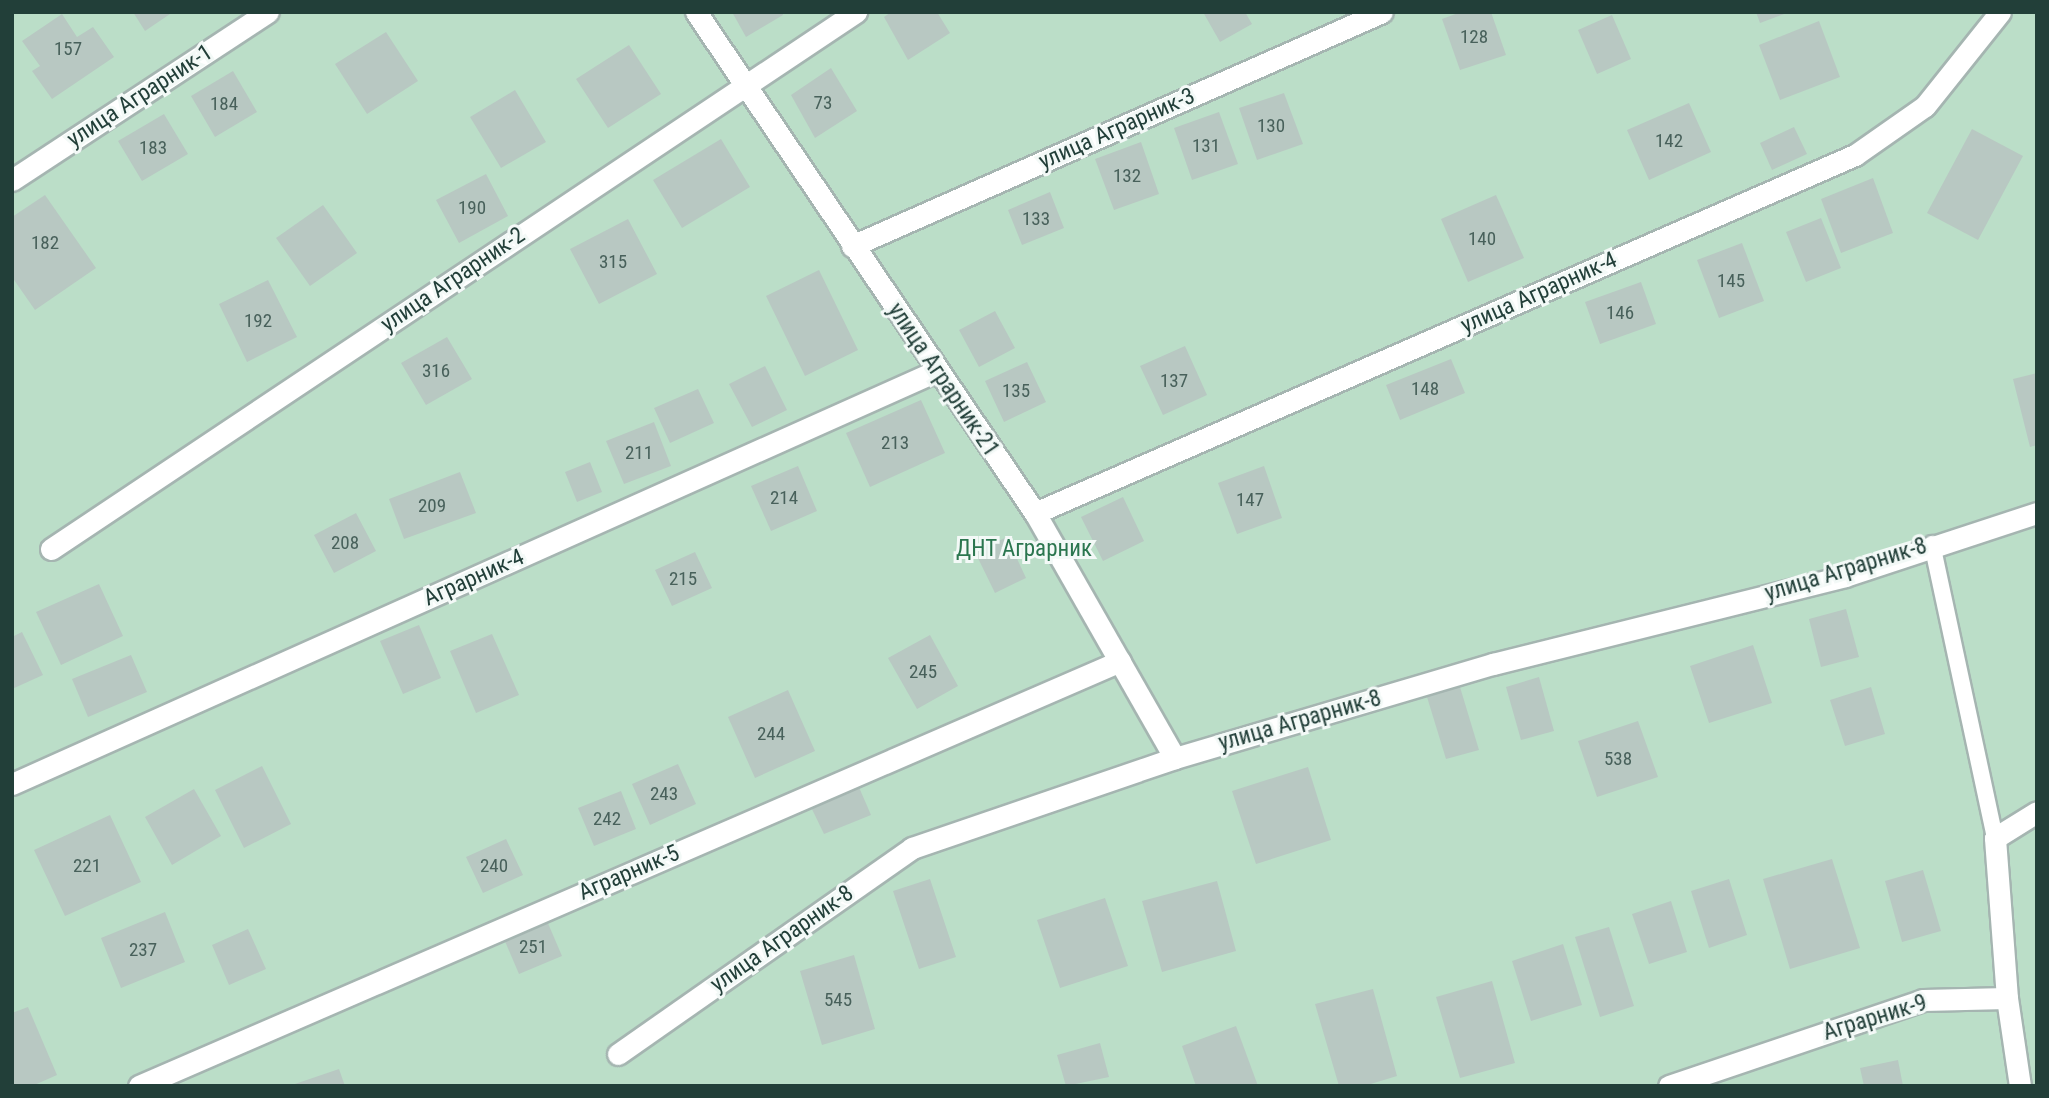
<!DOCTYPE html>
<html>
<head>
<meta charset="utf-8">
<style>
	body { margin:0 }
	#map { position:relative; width:2049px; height:1098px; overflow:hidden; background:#e3ede9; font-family:"Roboto Condensed",sans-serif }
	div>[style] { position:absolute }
	.green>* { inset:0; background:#bbdec8 }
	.building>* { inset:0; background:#b8c8c2 }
	.roads { filter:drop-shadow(2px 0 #a5b5b1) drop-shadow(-2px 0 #a5b5b1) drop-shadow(0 2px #a5b5b1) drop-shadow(0 -2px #a5b5b1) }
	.lane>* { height:16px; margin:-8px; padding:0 8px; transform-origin:8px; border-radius:8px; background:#fff }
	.street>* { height:21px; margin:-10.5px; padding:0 10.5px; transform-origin:10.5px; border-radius:10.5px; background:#fff }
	span { translate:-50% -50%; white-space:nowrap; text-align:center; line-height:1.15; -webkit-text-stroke:6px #f3f9f7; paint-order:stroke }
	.number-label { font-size:19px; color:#48615b }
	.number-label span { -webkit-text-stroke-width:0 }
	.street-label { font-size:23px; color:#223f39 }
	.park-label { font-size:23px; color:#2b764f }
	.frame { position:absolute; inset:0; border:14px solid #223f39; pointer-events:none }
</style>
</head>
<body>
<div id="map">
	<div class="green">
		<div style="clip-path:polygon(12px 12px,2037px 12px,2037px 1086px,12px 1086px)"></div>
	</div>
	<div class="building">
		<div style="clip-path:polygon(133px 12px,173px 12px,145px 31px)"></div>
		<div style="clip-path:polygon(732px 12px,782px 12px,783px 15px,746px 37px)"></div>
		<div style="clip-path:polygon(891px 12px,937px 12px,950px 33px,908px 60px,884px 17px)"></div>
		<div style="clip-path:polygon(1203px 12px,1245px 12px,1252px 24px,1220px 42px)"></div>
		<div style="clip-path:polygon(1461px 12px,1491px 12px,1506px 55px,1460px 70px,1442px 19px)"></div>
		<div style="clip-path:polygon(1756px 12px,1787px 12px,1787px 13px,1760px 23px)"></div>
		<div style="clip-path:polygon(62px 14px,77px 37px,93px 27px,114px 57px,52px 99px,32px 71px,40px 66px,22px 41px)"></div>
		<div style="clip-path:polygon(1612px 15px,1631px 59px,1597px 74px,1578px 30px)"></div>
		<div style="clip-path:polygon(1819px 21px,1840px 77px,1780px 100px,1759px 45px)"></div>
		<div style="clip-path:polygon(386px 32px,418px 81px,367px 114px,335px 64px)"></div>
		<div style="clip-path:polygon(629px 45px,661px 94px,608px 128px,576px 79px)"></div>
		<div style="clip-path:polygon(831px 68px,857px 111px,815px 138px,791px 95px)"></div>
		<div style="clip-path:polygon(233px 71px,257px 112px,215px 137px,191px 96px)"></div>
		<div style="clip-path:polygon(515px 90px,546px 142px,501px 168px,470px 117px)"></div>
		<div style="clip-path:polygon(1284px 93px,1303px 144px,1257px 160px,1239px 108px)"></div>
		<div style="clip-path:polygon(1689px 103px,1711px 152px,1649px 180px,1627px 130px)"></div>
		<div style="clip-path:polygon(1219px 112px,1238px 164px,1192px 180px,1174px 128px)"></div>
		<div style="clip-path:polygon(164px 114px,188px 154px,142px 181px,118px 141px)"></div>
		<div style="clip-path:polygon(1794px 127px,1807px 154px,1772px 170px,1760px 143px)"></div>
		<div style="clip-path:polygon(1972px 129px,2023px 156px,1978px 240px,1927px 213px)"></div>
		<div style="clip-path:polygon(721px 139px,750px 187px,682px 228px,653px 180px)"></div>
		<div style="clip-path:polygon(1141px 142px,1159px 194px,1114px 210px,1095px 159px)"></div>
		<div style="clip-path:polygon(486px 174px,508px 216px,459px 243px,436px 200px)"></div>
		<div style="clip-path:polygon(1873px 178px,1893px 233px,1841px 253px,1821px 199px)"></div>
		<div style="clip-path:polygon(1050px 192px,1064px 228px,1022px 245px,1008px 210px)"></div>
		<div style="clip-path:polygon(45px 195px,96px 268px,35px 310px,12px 277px,12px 217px)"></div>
		<div style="clip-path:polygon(1496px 195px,1524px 258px,1468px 282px,1441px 219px)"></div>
		<div style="clip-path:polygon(323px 205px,357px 253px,310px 286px,276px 238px)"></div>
		<div style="clip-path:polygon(1821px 218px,1841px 268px,1806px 282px,1786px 232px)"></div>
		<div style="clip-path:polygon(628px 219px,657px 274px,599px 304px,570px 249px)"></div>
		<div style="clip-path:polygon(1742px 243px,1764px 301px,1719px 318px,1697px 260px)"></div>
		<div style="clip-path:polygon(819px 270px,858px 350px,805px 376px,766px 296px)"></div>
		<div style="clip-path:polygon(268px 280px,297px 337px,247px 362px,219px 304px)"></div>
		<div style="clip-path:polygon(1641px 282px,1656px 324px,1600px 344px,1585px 302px)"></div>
		<div style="clip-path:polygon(995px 311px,1015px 348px,979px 367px,959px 330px)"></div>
		<div style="clip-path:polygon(447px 337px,472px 379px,426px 405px,401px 363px)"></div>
		<div style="clip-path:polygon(1185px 346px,1207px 395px,1163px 415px,1140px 366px)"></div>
		<div style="clip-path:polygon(1451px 359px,1465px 393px,1400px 420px,1386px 385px)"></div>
		<div style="clip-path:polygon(1027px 362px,1046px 402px,1004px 422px,985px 381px)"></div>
		<div style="clip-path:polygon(765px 366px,787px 410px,752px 427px,729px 384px)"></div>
		<div style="clip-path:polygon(2037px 373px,2037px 445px,2030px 447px,2013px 379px)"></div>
		<div style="clip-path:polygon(698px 389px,714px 423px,670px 443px,654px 408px)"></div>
		<div style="clip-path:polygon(921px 400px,945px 453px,870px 487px,846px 433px)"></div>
		<div style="clip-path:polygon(654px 422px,671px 466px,624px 484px,606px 441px)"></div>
		<div style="clip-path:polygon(590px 462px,602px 492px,577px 502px,565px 472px)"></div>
		<div style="clip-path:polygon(798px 466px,817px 511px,771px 531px,751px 486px)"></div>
		<div style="clip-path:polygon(1264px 466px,1282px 518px,1237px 534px,1218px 483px)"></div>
		<div style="clip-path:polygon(460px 472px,476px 513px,404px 539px,389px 499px)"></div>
		<div style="clip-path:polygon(1123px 497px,1144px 541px,1103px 561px,1081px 517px)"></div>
		<div style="clip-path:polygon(356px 513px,376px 551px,334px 573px,314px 535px)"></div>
		<div style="clip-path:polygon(1007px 537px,1026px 578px,995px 593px,975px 552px)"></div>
		<div style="clip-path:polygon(695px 552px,712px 588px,672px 606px,655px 570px)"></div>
		<div style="clip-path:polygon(99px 584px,123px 636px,61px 665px,36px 612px)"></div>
		<div style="clip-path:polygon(1846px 609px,1859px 657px,1821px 667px,1809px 619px)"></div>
		<div style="clip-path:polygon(419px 625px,441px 678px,403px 694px,380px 641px)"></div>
		<div style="clip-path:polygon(22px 632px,43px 675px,12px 689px,12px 637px)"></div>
		<div style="clip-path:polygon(492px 634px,519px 695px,476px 713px,450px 651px)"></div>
		<div style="clip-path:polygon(930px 635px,958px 686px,917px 709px,888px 658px)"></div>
		<div style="clip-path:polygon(1753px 645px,1772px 703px,1709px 723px,1690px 666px)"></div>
		<div style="clip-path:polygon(131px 655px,147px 692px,88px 717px,72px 679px)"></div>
		<div style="clip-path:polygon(1539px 677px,1554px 731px,1521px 740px,1506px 687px)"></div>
		<div style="clip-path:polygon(1460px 687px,1479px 750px,1446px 759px,1427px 697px)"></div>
		<div style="clip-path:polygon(1871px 687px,1885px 734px,1845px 746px,1830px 700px)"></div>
		<div style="clip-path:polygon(788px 690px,815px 751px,755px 778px,728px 717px)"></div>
		<div style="clip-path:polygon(1638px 721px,1658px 777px,1597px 797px,1578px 741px)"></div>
		<div style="clip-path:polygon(678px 764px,696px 804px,650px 825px,632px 784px)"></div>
		<div style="clip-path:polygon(262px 766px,291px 824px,244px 848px,215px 790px)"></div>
		<div style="clip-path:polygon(1308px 767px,1331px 840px,1256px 864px,1232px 791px)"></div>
		<div style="clip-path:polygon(858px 785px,871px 815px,824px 834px,810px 805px)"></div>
		<div style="clip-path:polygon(194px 789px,221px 836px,172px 865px,145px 817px)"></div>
		<div style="clip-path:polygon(621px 791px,636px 829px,594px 846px,578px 808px)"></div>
		<div style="clip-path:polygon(110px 815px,141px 882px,65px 916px,34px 850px)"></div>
		<div style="clip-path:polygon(506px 839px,523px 875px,483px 893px,466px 857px)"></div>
		<div style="clip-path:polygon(1832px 859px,1860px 948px,1790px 969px,1763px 879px)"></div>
		<div style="clip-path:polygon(1923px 870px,1941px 931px,1902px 942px,1885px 881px)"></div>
		<div style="clip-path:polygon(930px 879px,956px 957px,919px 969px,893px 891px)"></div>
		<div style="clip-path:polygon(1729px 879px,1747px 935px,1709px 948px,1691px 891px)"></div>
		<div style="clip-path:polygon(1217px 881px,1236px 951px,1162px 972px,1142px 901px)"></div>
		<div style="clip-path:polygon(1105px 898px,1128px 966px,1060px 988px,1037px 920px)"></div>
		<div style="clip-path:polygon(1671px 901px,1687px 952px,1649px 964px,1632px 914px)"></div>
		<div style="clip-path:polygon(165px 912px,185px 962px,121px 988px,101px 938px)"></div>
		<div style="clip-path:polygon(547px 921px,562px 956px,519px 974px,504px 939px)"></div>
		<div style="clip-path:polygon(1609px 927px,1634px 1006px,1600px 1017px,1575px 937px)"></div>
		<div style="clip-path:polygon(248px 929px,266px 969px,229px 985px,212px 945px)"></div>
		<div style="clip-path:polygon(1563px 944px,1582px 1005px,1531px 1021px,1512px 961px)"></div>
		<div style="clip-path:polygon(854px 955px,875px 1029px,822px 1045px,800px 971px)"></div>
		<div style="clip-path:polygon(1492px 981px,1515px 1063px,1460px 1078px,1436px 997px)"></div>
		<div style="clip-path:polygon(1373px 989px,1397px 1076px,1364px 1086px,1339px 1086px,1315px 1004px)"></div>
		<div style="clip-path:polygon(28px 1007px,57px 1075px,32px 1086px,12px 1086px,12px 1013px)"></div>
		<div style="clip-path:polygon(1236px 1026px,1258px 1086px,1196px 1086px,1182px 1046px)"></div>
		<div style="clip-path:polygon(1100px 1043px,1109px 1077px,1066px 1086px,1057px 1055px)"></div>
		<div style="clip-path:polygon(1898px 1060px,1903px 1086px,1864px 1086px,1860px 1068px)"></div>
		<div style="clip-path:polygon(339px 1069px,345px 1086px,292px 1086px,292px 1085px)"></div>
	</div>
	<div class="roads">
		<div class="lane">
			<div style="left:1932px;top:544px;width:301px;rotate:77.9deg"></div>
		</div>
		<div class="street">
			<div style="left:696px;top:12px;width:605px;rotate:55.92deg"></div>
			<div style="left:1035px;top:513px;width:282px;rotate:60.3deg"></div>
			<div style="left:12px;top:180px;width:306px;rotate:-33.3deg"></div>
			<div style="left:852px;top:246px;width:579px;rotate:-23.82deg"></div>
			<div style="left:1035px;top:513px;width:895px;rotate:-23.59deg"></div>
			<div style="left:1855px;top:155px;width:85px;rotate:-35deg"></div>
			<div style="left:1925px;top:106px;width:120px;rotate:-51.4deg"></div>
			<div style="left:51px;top:549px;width:968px;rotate:-33.71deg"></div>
			<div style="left:12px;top:784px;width:1012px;rotate:-24.08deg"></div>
			<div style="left:618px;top:1054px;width:359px;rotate:-35deg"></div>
			<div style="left:912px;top:848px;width:278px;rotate:-18.9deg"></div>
			<div style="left:1175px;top:758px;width:332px;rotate:-16.5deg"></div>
			<div style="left:1493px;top:664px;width:363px;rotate:-14deg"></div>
			<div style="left:1845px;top:576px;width:202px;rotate:-18.2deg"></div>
			<div style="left:139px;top:1086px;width:1069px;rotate:-23.42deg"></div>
			<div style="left:1669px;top:1086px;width:268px;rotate:-18.7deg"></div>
			<div style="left:1923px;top:1000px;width:84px;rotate:-1.4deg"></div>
			<div style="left:2020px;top:1086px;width:89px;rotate:-98.4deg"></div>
			<div style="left:2007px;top:998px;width:160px;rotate:-94.3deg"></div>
			<div style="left:1995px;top:838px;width:49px;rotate:-31.8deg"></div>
		</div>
	</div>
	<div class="number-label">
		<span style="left:1474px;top:37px">128</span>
		<span style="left:68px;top:49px">157</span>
		<span style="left:823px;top:103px">73</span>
		<span style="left:224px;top:104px">184</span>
		<span style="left:1271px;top:126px">130</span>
		<span style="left:1669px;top:141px">142</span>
		<span style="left:1206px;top:146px">131</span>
		<span style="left:153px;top:148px">183</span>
		<span style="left:1127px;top:176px">132</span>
		<span style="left:472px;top:208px">190</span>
		<span style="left:1036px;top:219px">133</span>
		<span style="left:1482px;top:239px">140</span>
		<span style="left:45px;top:243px">182</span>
		<span style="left:613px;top:262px">315</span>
		<span style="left:1731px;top:281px">145</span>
		<span style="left:1620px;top:313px">146</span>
		<span style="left:258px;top:321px">192</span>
		<span style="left:436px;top:371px">316</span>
		<span style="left:1174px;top:381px">137</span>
		<span style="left:1425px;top:389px">148</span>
		<span style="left:1016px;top:391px">135</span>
		<span style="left:895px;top:443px">213</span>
		<span style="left:639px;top:453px">211</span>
		<span style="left:784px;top:498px">214</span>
		<span style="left:1250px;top:500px">147</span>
		<span style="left:432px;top:506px">209</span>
		<span style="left:345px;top:543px">208</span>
		<span style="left:683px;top:579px">215</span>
		<span style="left:923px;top:672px">245</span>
		<span style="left:771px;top:734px">244</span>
		<span style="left:1618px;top:759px">538</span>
		<span style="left:664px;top:794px">243</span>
		<span style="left:607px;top:819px">242</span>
		<span style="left:87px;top:866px">221</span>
		<span style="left:494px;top:866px">240</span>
		<span style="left:533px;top:947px">251</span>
		<span style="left:143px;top:950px">237</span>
		<span style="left:838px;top:1000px">545</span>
	</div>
	<div class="street-label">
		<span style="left:140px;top:96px;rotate:-33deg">улица Аграрник-1</span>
		<span style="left:1117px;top:129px;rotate:-24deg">улица Аграрник-3</span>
		<span style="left:453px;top:280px;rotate:-34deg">улица Аграрник-2</span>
		<span style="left:1539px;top:293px;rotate:-24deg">улица Аграрник-4</span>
		<span style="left:943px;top:380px;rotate:56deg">улица Аграрник-21</span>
		<span style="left:1846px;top:570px;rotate:-17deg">улица Аграрник-8</span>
		<span style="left:474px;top:578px;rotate:-24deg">Аграрник-4</span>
		<span style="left:1300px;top:721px;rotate:-16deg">улица Аграрник-8</span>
		<span style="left:629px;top:873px;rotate:-23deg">Аграрник-5</span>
		<span style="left:782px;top:939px;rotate:-35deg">улица Аграрник-8</span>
		<span style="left:1875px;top:1018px;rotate:-17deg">Аграрник-9</span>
	</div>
	<div class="park-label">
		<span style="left:1024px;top:549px">ДНТ Аграрник</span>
	</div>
	<div class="frame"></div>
</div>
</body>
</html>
